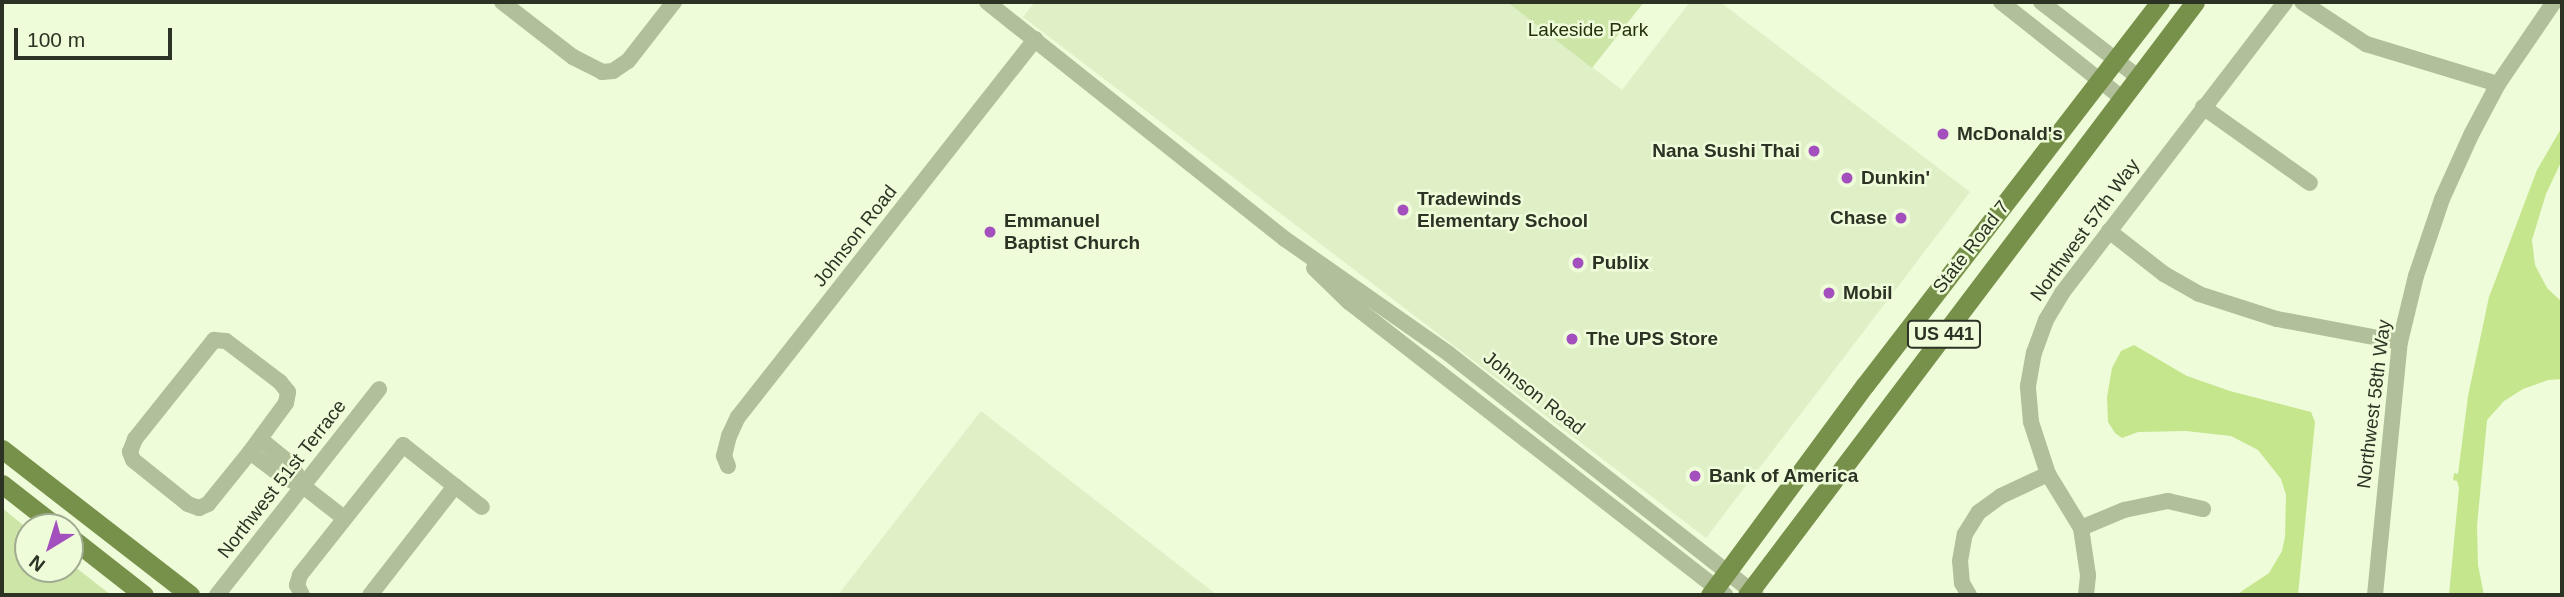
<!DOCTYPE html>
<html>
<head>
<meta charset="utf-8">
<style>
	body { margin:0 }
	#map { position:relative; width:2564px; height:597px; overflow:hidden; background:#eefcd9; font-family:Arial,sans-serif }
	div>[style] { position:absolute }
	.built>* { inset:0; background:#dff0c7 }
	.green>* { inset:0; background:#cde5a7 }
	.water>* { inset:0; background:#c5e68d }
	.minor>* { height:16px; margin:-8px; padding:0 8px; transform-origin:8px; border-radius:8px; background:#b1c09a }
	.major>* { height:19px; margin:-9.5px; padding:0 9.5px; transform-origin:9.5px; border-radius:9.5px; background:#78914a }
	.dots>* { width:19px; height:19px; translate:-50% -50%; box-sizing:border-box; border:4px solid #eefcd9; border-radius:50% }
	span { translate:-50% -50%; white-space:nowrap; text-align:center; line-height:1.15; -webkit-text-stroke:5px #eefcd9; paint-order:stroke }
	.shield-label span { padding:2px 5px; background:#eefcd9; border:2px solid; border-radius:5px; -webkit-text-stroke-width:0 }
	.shield-label { font-size:18px; color:#2c3224; font-weight:700 }
	.park-label { font-size:19px; color:#25310c }
	.poi-label { font-size:19px; color:#2c3224; font-weight:700 }
	.left { translate:0 -50%; text-align:left }
	.right { translate:-100% -50%; text-align:right }
	.street-label { font-size:19px; color:#2c3224 }
	.frame { position:absolute; inset:0; border:4px solid #2c3224; pointer-events:none }
	.north { position:absolute; left:14px; top:513px; width:70px; height:70px; box-sizing:border-box; background:#eefcd9; border:2px solid #a0ab91; border-radius:50%; rotate:218deg; font-size:19px; font-weight:700; line-height:28px; text-align:center; color:#2c3224 }
	.north::after { content:''; display:block; margin:auto; width:24px; height:32px; background:#a34fbe; clip-path:polygon(50% 0,100% 100%,50% 72%,0 100%) }
	.scale { position:absolute; left:14px; top:28px; width:158px; height:32px; box-sizing:border-box; border:4px solid #2c3224; border-top:0; padding-left:9px; font-size:21px; line-height:24px; white-space:nowrap; color:#2c3224; -webkit-text-stroke:5px #eefcd9; paint-order:stroke }
</style>
</head>
<body>
<div id="map">
	<div class="built">
		<div style="clip-path:polygon(1035px 2px,1507px 2px,1622px 90px,1690px 2px,1720px 2px,1970px 192px,1706px 538px,1023px 17px)"></div>
		<div style="clip-path:polygon(981px 411px,1217px 595px,838px 595px)"></div>
	</div>
	<div class="green">
		<div style="clip-path:polygon(1507px 2px,1644px 2px,1592px 68px)"></div>
		<div style="clip-path:polygon(2px 508px,28px 529px,28px 569px,70px 569px,70px 563px,111px 595px,2px 595px)"></div>
	</div>
	<div class="water">
		<div style="clip-path:polygon(2562px 127px,2562px 160px,2546px 194px,2532px 240px,2535px 265px,2547px 288px,2562px 302px,2562px 379px,2548px 380px,2523px 389px,2504px 401px,2487px 420px,2477px 526px,2478px 565px,2484px 595px,2449px 595px,2459px 488px,2457px 481px,2453px 480px,2454px 473px,2458px 474px,2468px 396px,2489px 297px,2537px 170px)"></div>
		<div style="clip-path:polygon(2134px 345px,2187px 376px,2230px 391px,2311px 412px,2315px 422px,2298px 595px,2236px 595px,2269px 573px,2282px 551px,2285px 537px,2286px 495px,2281px 479px,2258px 450px,2231px 436px,2186px 431px,2138px 432px,2122px 438px,2115px 433px,2108px 422px,2107px 397px,2112px 368px,2121px 351px)"></div>
	</div>
	<div class="minor">
		<div style="left:502px;top:2px;width:90px;rotate:37.8deg"></div>
		<div style="left:573px;top:57px;width:33px;rotate:27deg"></div>
		<div style="left:602px;top:72px;width:11px;rotate:-5deg"></div>
		<div style="left:613px;top:71px;width:18px;rotate:-34deg"></div>
		<div style="left:628px;top:61px;width:75px;rotate:-52.1deg"></div>
		<div style="left:987px;top:2px;width:381px;rotate:38.5deg"></div>
		<div style="left:1285px;top:239px;width:200px;rotate:35deg"></div>
		<div style="left:1449px;top:354px;width:390px;rotate:38.1deg"></div>
		<div style="left:2001px;top:2px;width:154px;rotate:38.4deg"></div>
		<div style="left:2041px;top:2px;width:123px;rotate:37.7deg"></div>
		<div style="left:2302px;top:2px;width:77px;rotate:33.3deg"></div>
		<div style="left:2366px;top:44px;width:138px;rotate:16.9deg"></div>
		<div style="left:2203px;top:107px;width:131px;rotate:35.4deg"></div>
		<div style="left:2109px;top:231px;width:70px;rotate:38deg"></div>
		<div style="left:2164px;top:274px;width:40px;rotate:29.7deg"></div>
		<div style="left:2199px;top:294px;width:82px;rotate:17.8deg"></div>
		<div style="left:2277px;top:319px;width:125px;rotate:10.6deg"></div>
		<div style="left:1314px;top:268px;width:49px;rotate:44.2deg"></div>
		<div style="left:1349px;top:302px;width:477px;rotate:37.9deg"></div>
		<div style="left:214px;top:340px;width:12px;rotate:5deg"></div>
		<div style="left:226px;top:341px;width:68px;rotate:37.2deg"></div>
		<div style="left:280px;top:382px;width:13px;rotate:51deg"></div>
		<div style="left:288px;top:392px;width:11px;rotate:100deg"></div>
		<div style="left:286px;top:403px;width:61px;rotate:126.3deg"></div>
		<div style="left:250px;top:452px;width:67px;rotate:128.9deg"></div>
		<div style="left:208px;top:504px;width:10px;rotate:156deg"></div>
		<div style="left:199px;top:508px;width:12px;rotate:-160deg"></div>
		<div style="left:188px;top:504px;width:70px;rotate:-141.3deg"></div>
		<div style="left:133px;top:460px;width:9px;rotate:-111deg"></div>
		<div style="left:130px;top:452px;width:14px;rotate:-69deg"></div>
		<div style="left:135px;top:439px;width:127px;rotate:-51.4deg"></div>
		<div style="left:260px;top:439px;width:40px;rotate:39deg"></div>
		<div style="left:291px;top:464px;width:25px;rotate:61deg"></div>
		<div style="left:250px;top:452px;width:40px;rotate:37deg"></div>
		<div style="left:282px;top:476px;width:23px;rotate:25deg"></div>
		<div style="left:303px;top:486px;width:52px;rotate:38deg"></div>
		<div style="left:728px;top:466px;width:11px;rotate:-112deg"></div>
		<div style="left:724px;top:456px;width:21px;rotate:-76deg"></div>
		<div style="left:729px;top:436px;width:21px;rotate:-65deg"></div>
		<div style="left:738px;top:417px;width:481px;rotate:-51.8deg"></div>
		<div style="left:455px;top:486px;width:34px;rotate:38deg"></div>
		<div style="left:2081px;top:528px;width:47px;rotate:-22.7deg"></div>
		<div style="left:2124px;top:510px;width:45px;rotate:-11.6deg"></div>
		<div style="left:2168px;top:501px;width:36px;rotate:13deg"></div>
		<div style="left:217px;top:595px;width:262px;rotate:-51.8deg"></div>
		<div style="left:302px;top:595px;width:11px;rotate:-117deg"></div>
		<div style="left:297px;top:585px;width:10px;rotate:-73deg"></div>
		<div style="left:300px;top:575px;width:166px;rotate:-51.6deg"></div>
		<div style="left:403px;top:445px;width:66px;rotate:38.3deg"></div>
		<div style="left:455px;top:486px;width:138px;rotate:127.9deg"></div>
		<div style="left:1969px;top:595px;width:14px;rotate:-120deg"></div>
		<div style="left:1962px;top:583px;width:22px;rotate:-95deg"></div>
		<div style="left:1960px;top:561px;width:27px;rotate:-80deg"></div>
		<div style="left:1965px;top:534px;width:26px;rotate:-58deg"></div>
		<div style="left:1979px;top:512px;width:27px;rotate:-36deg"></div>
		<div style="left:2001px;top:496px;width:52px;rotate:-25.1deg"></div>
		<div style="left:2086px;top:595px;width:20px;rotate:-84deg"></div>
		<div style="left:2088px;top:575px;width:48px;rotate:-98.5deg"></div>
		<div style="left:2081px;top:528px;width:63px;rotate:-121.4deg"></div>
		<div style="left:2048px;top:474px;width:55px;rotate:-108.1deg"></div>
		<div style="left:2031px;top:422px;width:36px;rotate:-95deg"></div>
		<div style="left:2028px;top:386px;width:34px;rotate:-80deg"></div>
		<div style="left:2034px;top:353px;width:35px;rotate:-70deg"></div>
		<div style="left:2046px;top:320px;width:31px;rotate:-59deg"></div>
		<div style="left:2062px;top:293px;width:367px;rotate:-52.5deg"></div>
		<div style="left:2375px;top:595px;width:254px;rotate:-84.4deg"></div>
		<div style="left:2400px;top:342px;width:68px;rotate:-76.4deg"></div>
		<div style="left:2416px;top:276px;width:81px;rotate:-71.3deg"></div>
		<div style="left:2442px;top:199px;width:70px;rotate:-65.6deg"></div>
		<div style="left:2471px;top:135px;width:58px;rotate:-62.1deg"></div>
		<div style="left:2498px;top:84px;width:99px;rotate:-55.7deg"></div>
	</div>
	<div class="major">
		<div style="left:2px;top:449px;width:238px;rotate:37.8deg"></div>
		<div style="left:2px;top:484px;width:70px;rotate:38deg"></div>
		<div style="left:70px;top:537px;width:94px;rotate:38.1deg"></div>
		<div style="left:1710px;top:595px;width:261px;rotate:-53.6deg"></div>
		<div style="left:1865px;top:385px;width:483px;rotate:-52.4deg"></div>
		<div style="left:1747px;top:595px;width:743px;rotate:-52.93deg"></div>
	</div>
	<div class="dots">
		<div style="left:1943px;top:134px;background:#a34fbe"></div>
		<div style="left:1814px;top:151px;background:#a34fbe"></div>
		<div style="left:1847px;top:178px;background:#a34fbe"></div>
		<div style="left:1403px;top:210px;background:#a34fbe"></div>
		<div style="left:1901px;top:218px;background:#a34fbe"></div>
		<div style="left:990px;top:232px;background:#a34fbe"></div>
		<div style="left:1578px;top:263px;background:#a34fbe"></div>
		<div style="left:1829px;top:293px;background:#a34fbe"></div>
		<div style="left:1572px;top:339px;background:#a34fbe"></div>
		<div style="left:1695px;top:476px;background:#a34fbe"></div>
	</div>
	<div class="shield-label">
		<span style="left:1944px;top:334px">US 441</span>
	</div>
	<div class="park-label">
		<span style="left:1588px;top:30px">Lakeside Park</span>
	</div>
	<div class="poi-label">
		<span class="left" style="left:1957px;top:134px">McDonald's</span>
		<span class="right" style="left:1800px;top:151px">Nana Sushi Thai</span>
		<span class="left" style="left:1861px;top:178px">Dunkin'</span>
		<span class="left" style="left:1417px;top:210px">Tradewinds<br>Elementary School</span>
		<span class="right" style="left:1887px;top:218px">Chase</span>
		<span class="left" style="left:1004px;top:232px">Emmanuel<br>Baptist Church</span>
		<span class="left" style="left:1592px;top:263px">Publix</span>
		<span class="left" style="left:1843px;top:293px">Mobil</span>
		<span class="left" style="left:1586px;top:339px">The UPS Store</span>
		<span class="left" style="left:1709px;top:476px">Bank of America</span>
	</div>
	<div class="street-label">
		<span style="left:2085px;top:230px;rotate:-54deg">Northwest 57th Way</span>
		<span style="left:855px;top:236px;rotate:-52deg">Johnson Road</span>
		<span style="left:1971px;top:247px;rotate:-52deg">State Road 7</span>
		<span style="left:1534px;top:393px;rotate:38deg">Johnson Road</span>
		<span style="left:2374px;top:404px;rotate:-83deg">Northwest 58th Way</span>
		<span style="left:282px;top:479px;rotate:-52deg">Northwest 51st Terrace</span>
	</div>
	<div class="frame"></div>
	<div class="north">N</div>
	<div class="scale">100 m</div>
</div>
</body>
</html>
